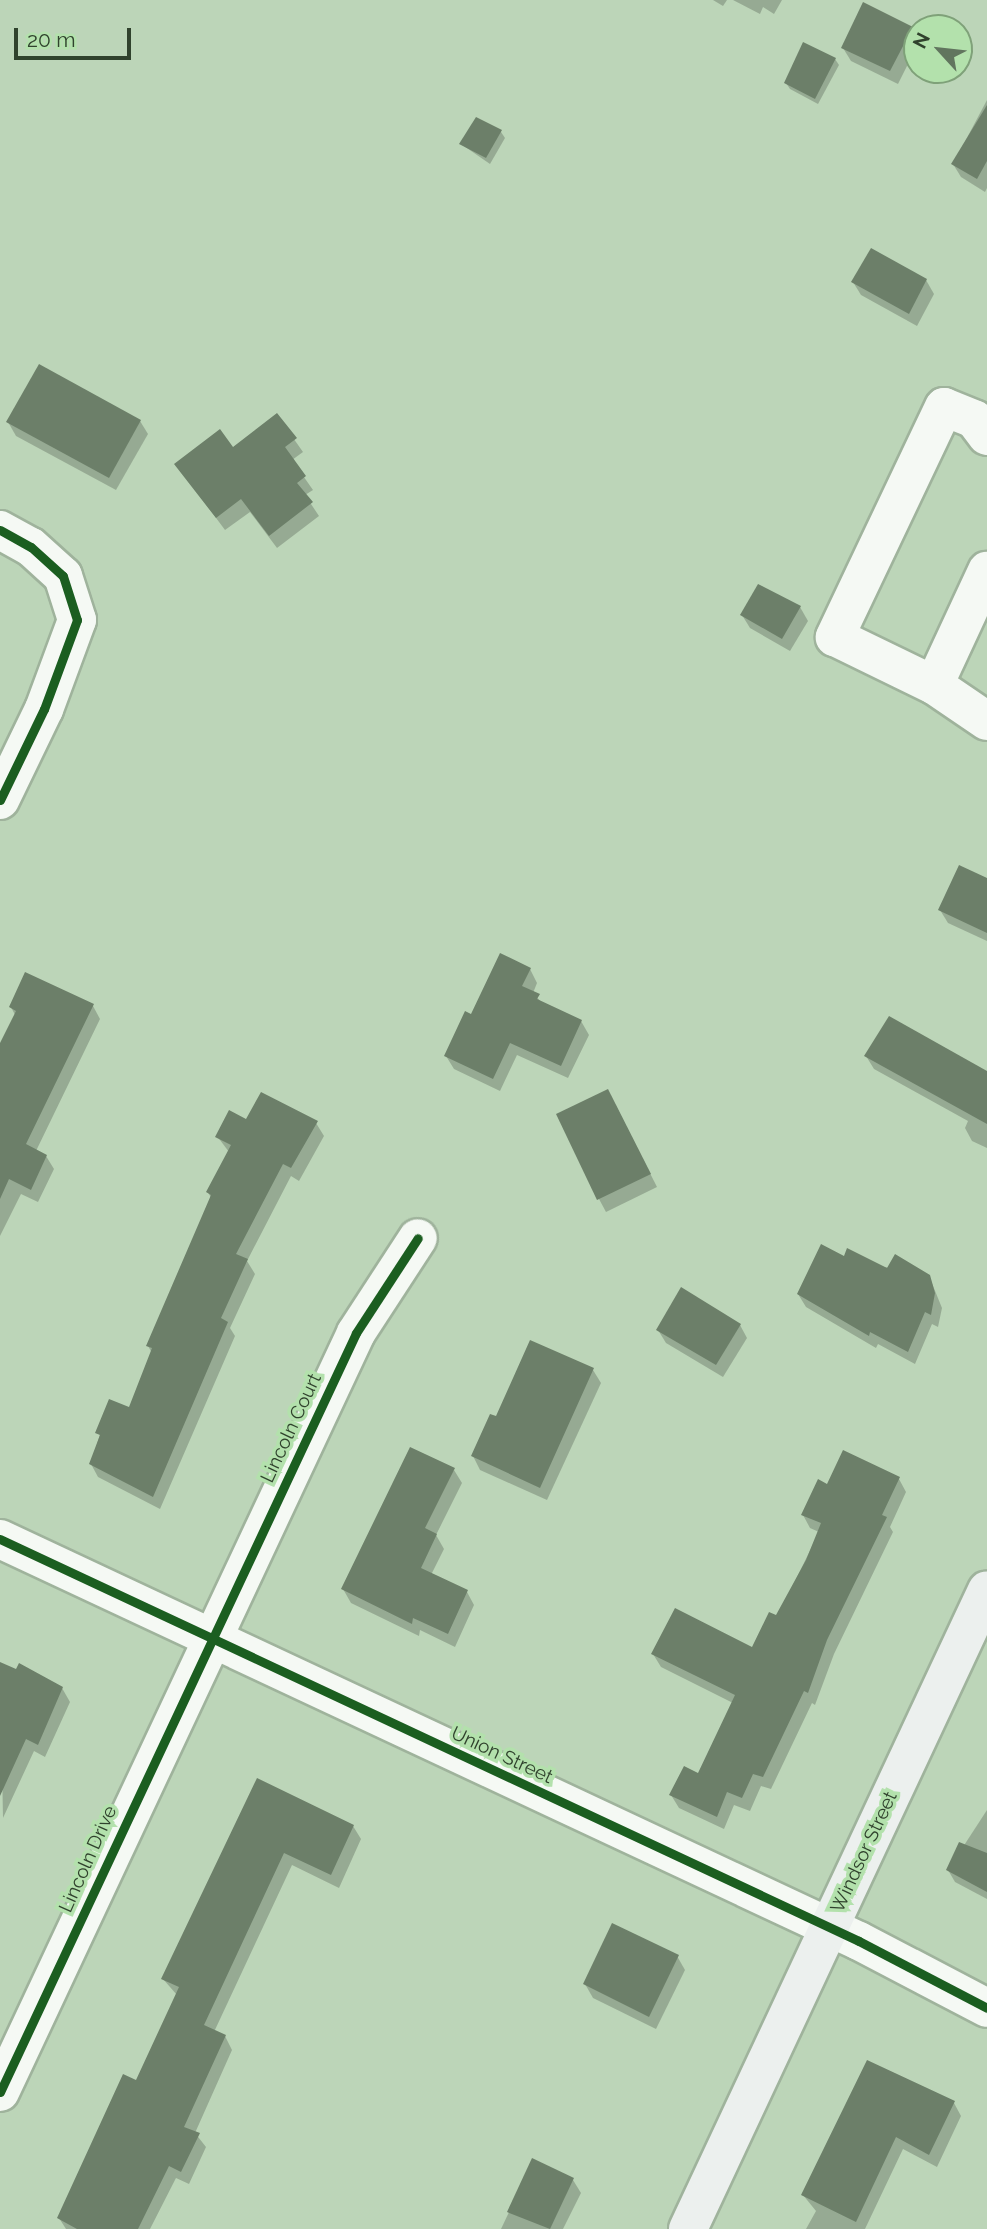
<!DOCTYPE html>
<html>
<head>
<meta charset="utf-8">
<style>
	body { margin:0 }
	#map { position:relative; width:987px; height:2229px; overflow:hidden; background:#bcd5b8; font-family:Raleway,sans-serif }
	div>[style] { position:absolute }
	.shadow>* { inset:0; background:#0003 }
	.building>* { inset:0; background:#6c7f69 }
	.roads { filter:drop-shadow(2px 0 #9fb39c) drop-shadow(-2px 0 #9fb39c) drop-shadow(0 2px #9fb39c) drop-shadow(0 -2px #9fb39c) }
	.minor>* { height:38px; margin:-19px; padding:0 19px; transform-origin:19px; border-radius:19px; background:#f5f9f4 }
	.major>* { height:38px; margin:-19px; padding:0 19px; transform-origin:19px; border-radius:19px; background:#ecf0ee }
	.cycleway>* { height:9px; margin:-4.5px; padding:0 4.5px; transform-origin:4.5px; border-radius:4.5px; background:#1b5e20 }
	span { translate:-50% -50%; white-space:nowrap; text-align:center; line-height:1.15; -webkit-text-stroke:7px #b3e1ac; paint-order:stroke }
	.street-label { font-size:19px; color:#30422d }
	.north { position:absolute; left:903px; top:14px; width:70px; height:70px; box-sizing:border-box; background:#b3e1ac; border:2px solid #7fa179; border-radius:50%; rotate:297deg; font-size:19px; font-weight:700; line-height:28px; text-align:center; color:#30422d }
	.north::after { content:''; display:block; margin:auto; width:24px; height:32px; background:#61755e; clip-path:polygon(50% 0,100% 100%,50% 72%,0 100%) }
	.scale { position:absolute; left:14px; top:28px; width:117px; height:32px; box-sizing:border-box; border:4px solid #30422d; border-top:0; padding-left:9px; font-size:21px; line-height:24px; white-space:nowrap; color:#30422d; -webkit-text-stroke:5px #b3e1ac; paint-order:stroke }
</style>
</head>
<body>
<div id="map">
	<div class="shadow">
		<div style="clip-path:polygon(713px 0,727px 0,723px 6px)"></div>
		<div style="clip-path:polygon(733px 0,782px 0,774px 14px,763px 7px,760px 14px)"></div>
		<div style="clip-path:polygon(912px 28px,917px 46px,898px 84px,851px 61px,843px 48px)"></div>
		<div style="clip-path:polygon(835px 59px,839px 65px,818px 104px,790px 89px,786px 83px)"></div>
		<div style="clip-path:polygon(987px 100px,987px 188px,985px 192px,961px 177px,953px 164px)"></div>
		<div style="clip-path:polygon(501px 132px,505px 138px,490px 164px,461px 144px)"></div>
		<div style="clip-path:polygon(926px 280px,934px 294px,917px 326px,861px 295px,853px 282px)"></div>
		<div style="clip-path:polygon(277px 415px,303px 452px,292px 460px,313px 490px,305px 495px,319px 516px,277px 548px,250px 512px,225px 530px,176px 464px,233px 449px)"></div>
		<div style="clip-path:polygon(140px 421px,148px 434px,116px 490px,16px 436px,8px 422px)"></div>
		<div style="clip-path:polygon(800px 607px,808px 621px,790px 651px,750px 628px,742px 615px)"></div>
		<div style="clip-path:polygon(987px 880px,987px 941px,948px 923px,940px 910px)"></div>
		<div style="clip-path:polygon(530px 969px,537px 983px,533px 993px,543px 1004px,581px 1021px,589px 1035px,568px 1078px,517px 1055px,500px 1091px,454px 1069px,446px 1056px,472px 1016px)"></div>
		<div style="clip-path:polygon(93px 1006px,100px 1019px,36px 1151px,46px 1156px,54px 1169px,38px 1202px,21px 1194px,0 1236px,0 1046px,15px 1015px,11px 1007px)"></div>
		<div style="clip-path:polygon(866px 1056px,987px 1073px,987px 1148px,972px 1141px,965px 1128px,968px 1121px,874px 1069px)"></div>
		<div style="clip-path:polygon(615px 1104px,657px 1187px,606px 1212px,599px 1199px)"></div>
		<div style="clip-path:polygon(247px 1121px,316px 1123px,324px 1136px,299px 1181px,291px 1176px,247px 1261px,255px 1274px,230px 1328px,235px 1336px,160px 1509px,98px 1477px,91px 1464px,110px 1401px,130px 1410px,152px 1353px,148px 1346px,211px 1198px,208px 1192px,229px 1152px,217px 1136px)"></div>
		<div style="clip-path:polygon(845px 1259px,929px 1276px,942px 1308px,938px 1327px,932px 1324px,915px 1364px,878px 1344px,876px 1348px,806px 1307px,798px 1294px)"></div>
		<div style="clip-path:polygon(740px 1325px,747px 1338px,723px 1377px,666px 1343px,658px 1330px)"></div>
		<div style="clip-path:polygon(593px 1370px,601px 1383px,547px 1500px,480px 1470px,473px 1456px,496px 1419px)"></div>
		<div style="clip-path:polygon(454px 1470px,462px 1483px,436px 1535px,444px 1549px,431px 1575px,467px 1592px,474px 1605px,455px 1647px,420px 1630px,419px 1636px,351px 1603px,343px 1589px)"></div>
		<div style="clip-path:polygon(899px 1479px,906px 1492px,890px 1527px,893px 1532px,834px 1654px,815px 1705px,812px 1703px,771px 1789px,761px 1786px,750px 1811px,734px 1805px,724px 1829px,679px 1808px,671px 1795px,699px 1776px,733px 1703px,661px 1667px,653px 1654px,753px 1649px,777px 1618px,819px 1532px,810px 1528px,803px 1515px,828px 1487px)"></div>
		<div style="clip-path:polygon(0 1664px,62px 1688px,70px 1702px,45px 1757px,34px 1751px,3px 1818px)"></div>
		<div style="clip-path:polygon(258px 1780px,353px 1826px,361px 1839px,339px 1888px,292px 1865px,214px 2032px,225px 2036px,232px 2050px,195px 2133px,206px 2147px,189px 2184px,176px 2178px,150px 2229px,66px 2229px,59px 2218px,137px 2082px,177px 1995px,163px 1979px)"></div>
		<div style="clip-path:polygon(987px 1810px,987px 1899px,955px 1882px,948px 1870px)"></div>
		<div style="clip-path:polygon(677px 1956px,685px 1970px,656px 2029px,593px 1998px,585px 1984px)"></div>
		<div style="clip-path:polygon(868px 2062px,954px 2103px,961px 2116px,937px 2167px,903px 2149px,865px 2229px,806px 2229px,816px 2211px,803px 2195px)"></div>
		<div style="clip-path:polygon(533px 2161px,573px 2180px,581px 2193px,563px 2229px,501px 2229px)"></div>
	</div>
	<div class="building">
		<div style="clip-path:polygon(863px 2px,913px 27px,890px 71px,841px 48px)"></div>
		<div style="clip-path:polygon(803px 42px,836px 58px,815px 99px,784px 83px)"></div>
		<div style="clip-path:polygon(987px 105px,987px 161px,977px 179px,951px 164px)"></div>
		<div style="clip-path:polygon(476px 117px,502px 130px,486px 158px,459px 144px)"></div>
		<div style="clip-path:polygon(871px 248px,927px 279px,909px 314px,851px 282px)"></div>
		<div style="clip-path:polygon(39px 364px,141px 420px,109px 478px,6px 422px)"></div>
		<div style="clip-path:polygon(277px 413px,297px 438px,285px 447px,306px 476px,297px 483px,313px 502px,269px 536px,241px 499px,216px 518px,174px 464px,220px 429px,233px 447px)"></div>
		<div style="clip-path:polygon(758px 584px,801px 606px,782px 639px,740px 615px)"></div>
		<div style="clip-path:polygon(959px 865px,987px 878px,987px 933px,938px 910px)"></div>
		<div style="clip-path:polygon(500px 953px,531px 968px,522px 986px,540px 994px,537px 999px,582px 1020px,561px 1066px,510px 1043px,493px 1079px,444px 1056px,465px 1011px,471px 1014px)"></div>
		<div style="clip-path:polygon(25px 972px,94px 1004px,26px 1144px,47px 1155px,31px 1190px,9px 1179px,0 1199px,0 1043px,16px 1011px,9px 1007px)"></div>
		<div style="clip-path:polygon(889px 1016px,987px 1071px,987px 1124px,864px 1056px)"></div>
		<div style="clip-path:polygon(608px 1089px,651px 1174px,597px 1200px,556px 1114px)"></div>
		<div style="clip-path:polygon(261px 1092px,318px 1121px,291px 1168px,283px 1164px,236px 1254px,248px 1259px,221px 1318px,228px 1322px,153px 1497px,89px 1464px,100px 1435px,95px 1433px,109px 1399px,129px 1407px,152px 1348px,146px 1346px,211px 1195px,206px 1192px,231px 1145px,215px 1137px,229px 1110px,246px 1119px)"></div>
		<div style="clip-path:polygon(821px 1244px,844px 1256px,847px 1248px,887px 1268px,895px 1254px,930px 1275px,935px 1293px,931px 1315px,925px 1312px,908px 1352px,870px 1332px,869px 1336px,797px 1294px)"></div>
		<div style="clip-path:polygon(681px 1287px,741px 1324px,716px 1365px,656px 1330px)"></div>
		<div style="clip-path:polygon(530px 1340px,594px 1368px,540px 1488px,471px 1456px,490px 1414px,496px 1416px)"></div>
		<div style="clip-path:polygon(410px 1447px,455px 1468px,425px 1528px,437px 1534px,421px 1568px,468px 1590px,448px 1634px,413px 1618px,412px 1624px,341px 1589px)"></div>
		<div style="clip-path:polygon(843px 1450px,900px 1477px,882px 1515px,887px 1517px,827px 1640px,808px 1693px,804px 1691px,763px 1777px,753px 1774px,742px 1798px,727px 1792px,717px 1817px,669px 1795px,684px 1766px,698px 1773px,735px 1695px,651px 1654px,675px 1608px,752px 1647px,769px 1612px,776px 1615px,806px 1560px,821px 1523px,801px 1515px,818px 1479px,827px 1484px)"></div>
		<div style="clip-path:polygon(0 1662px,16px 1669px,19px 1663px,63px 1687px,38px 1745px,26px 1739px,0 1796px)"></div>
		<div style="clip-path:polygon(257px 1778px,354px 1825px,331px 1875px,284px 1853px,204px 2025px,226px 2035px,184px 2127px,200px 2133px,181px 2172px,169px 2166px,138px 2229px,77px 2229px,57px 2218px,123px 2074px,136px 2080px,179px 1987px,161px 1979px)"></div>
		<div style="clip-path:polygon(959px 1842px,987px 1853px,987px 1892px,946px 1870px)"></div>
		<div style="clip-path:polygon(612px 1923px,679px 1955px,649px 2017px,583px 1984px)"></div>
		<div style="clip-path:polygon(867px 2060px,955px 2101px,929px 2155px,896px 2137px,856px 2222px,801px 2195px)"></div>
		<div style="clip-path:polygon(532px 2158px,574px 2178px,550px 2229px,507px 2212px)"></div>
	</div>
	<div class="roads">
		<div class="minor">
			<div style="left:987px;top:436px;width:21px;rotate:-127deg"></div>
			<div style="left:974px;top:419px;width:32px;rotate:-158deg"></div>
			<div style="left:944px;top:407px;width:255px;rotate:115.4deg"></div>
			<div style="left:835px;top:637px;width:110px;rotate:25.9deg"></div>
			<div style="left:934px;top:685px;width:126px;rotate:-65.1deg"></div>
			<div style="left:0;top:530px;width:35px;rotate:29deg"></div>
			<div style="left:31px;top:547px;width:43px;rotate:42.2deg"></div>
			<div style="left:63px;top:576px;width:46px;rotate:72.3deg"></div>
			<div style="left:77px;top:620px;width:95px;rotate:110.3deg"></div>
			<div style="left:44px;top:709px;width:101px;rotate:115.8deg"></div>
			<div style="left:934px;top:685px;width:64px;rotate:34.2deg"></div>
			<div style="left:0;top:1539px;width:948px;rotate:25.08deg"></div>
			<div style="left:859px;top:1941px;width:144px;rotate:27.6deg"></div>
			<div style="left:0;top:2092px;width:838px;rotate:-64.87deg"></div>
			<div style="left:356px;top:1333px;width:113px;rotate:-56.9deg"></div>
		</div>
		<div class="major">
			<div style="left:688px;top:2229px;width:705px;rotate:-64.92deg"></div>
		</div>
	</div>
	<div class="cycleway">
		<div style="left:0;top:530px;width:35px;rotate:29deg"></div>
		<div style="left:31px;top:547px;width:43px;rotate:42.2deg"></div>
		<div style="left:63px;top:576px;width:46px;rotate:72.3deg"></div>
		<div style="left:77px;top:620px;width:95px;rotate:110.3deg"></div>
		<div style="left:44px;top:709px;width:101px;rotate:115.8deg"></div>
		<div style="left:0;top:1539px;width:948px;rotate:25.08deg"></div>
		<div style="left:859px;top:1941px;width:144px;rotate:27.6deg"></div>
		<div style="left:0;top:2092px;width:838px;rotate:-64.87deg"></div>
		<div style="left:356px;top:1333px;width:113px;rotate:-56.9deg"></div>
	</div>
	<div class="street-label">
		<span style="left:291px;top:1428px;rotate:-65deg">Lincoln Court</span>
		<span style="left:502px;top:1755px;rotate:25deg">Union Street</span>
		<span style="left:864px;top:1852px;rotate:-65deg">Windsor Street</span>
		<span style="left:88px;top:1859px;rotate:-66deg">Lincoln Drive</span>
	</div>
	<div class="north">N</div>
	<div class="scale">20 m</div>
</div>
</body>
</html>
